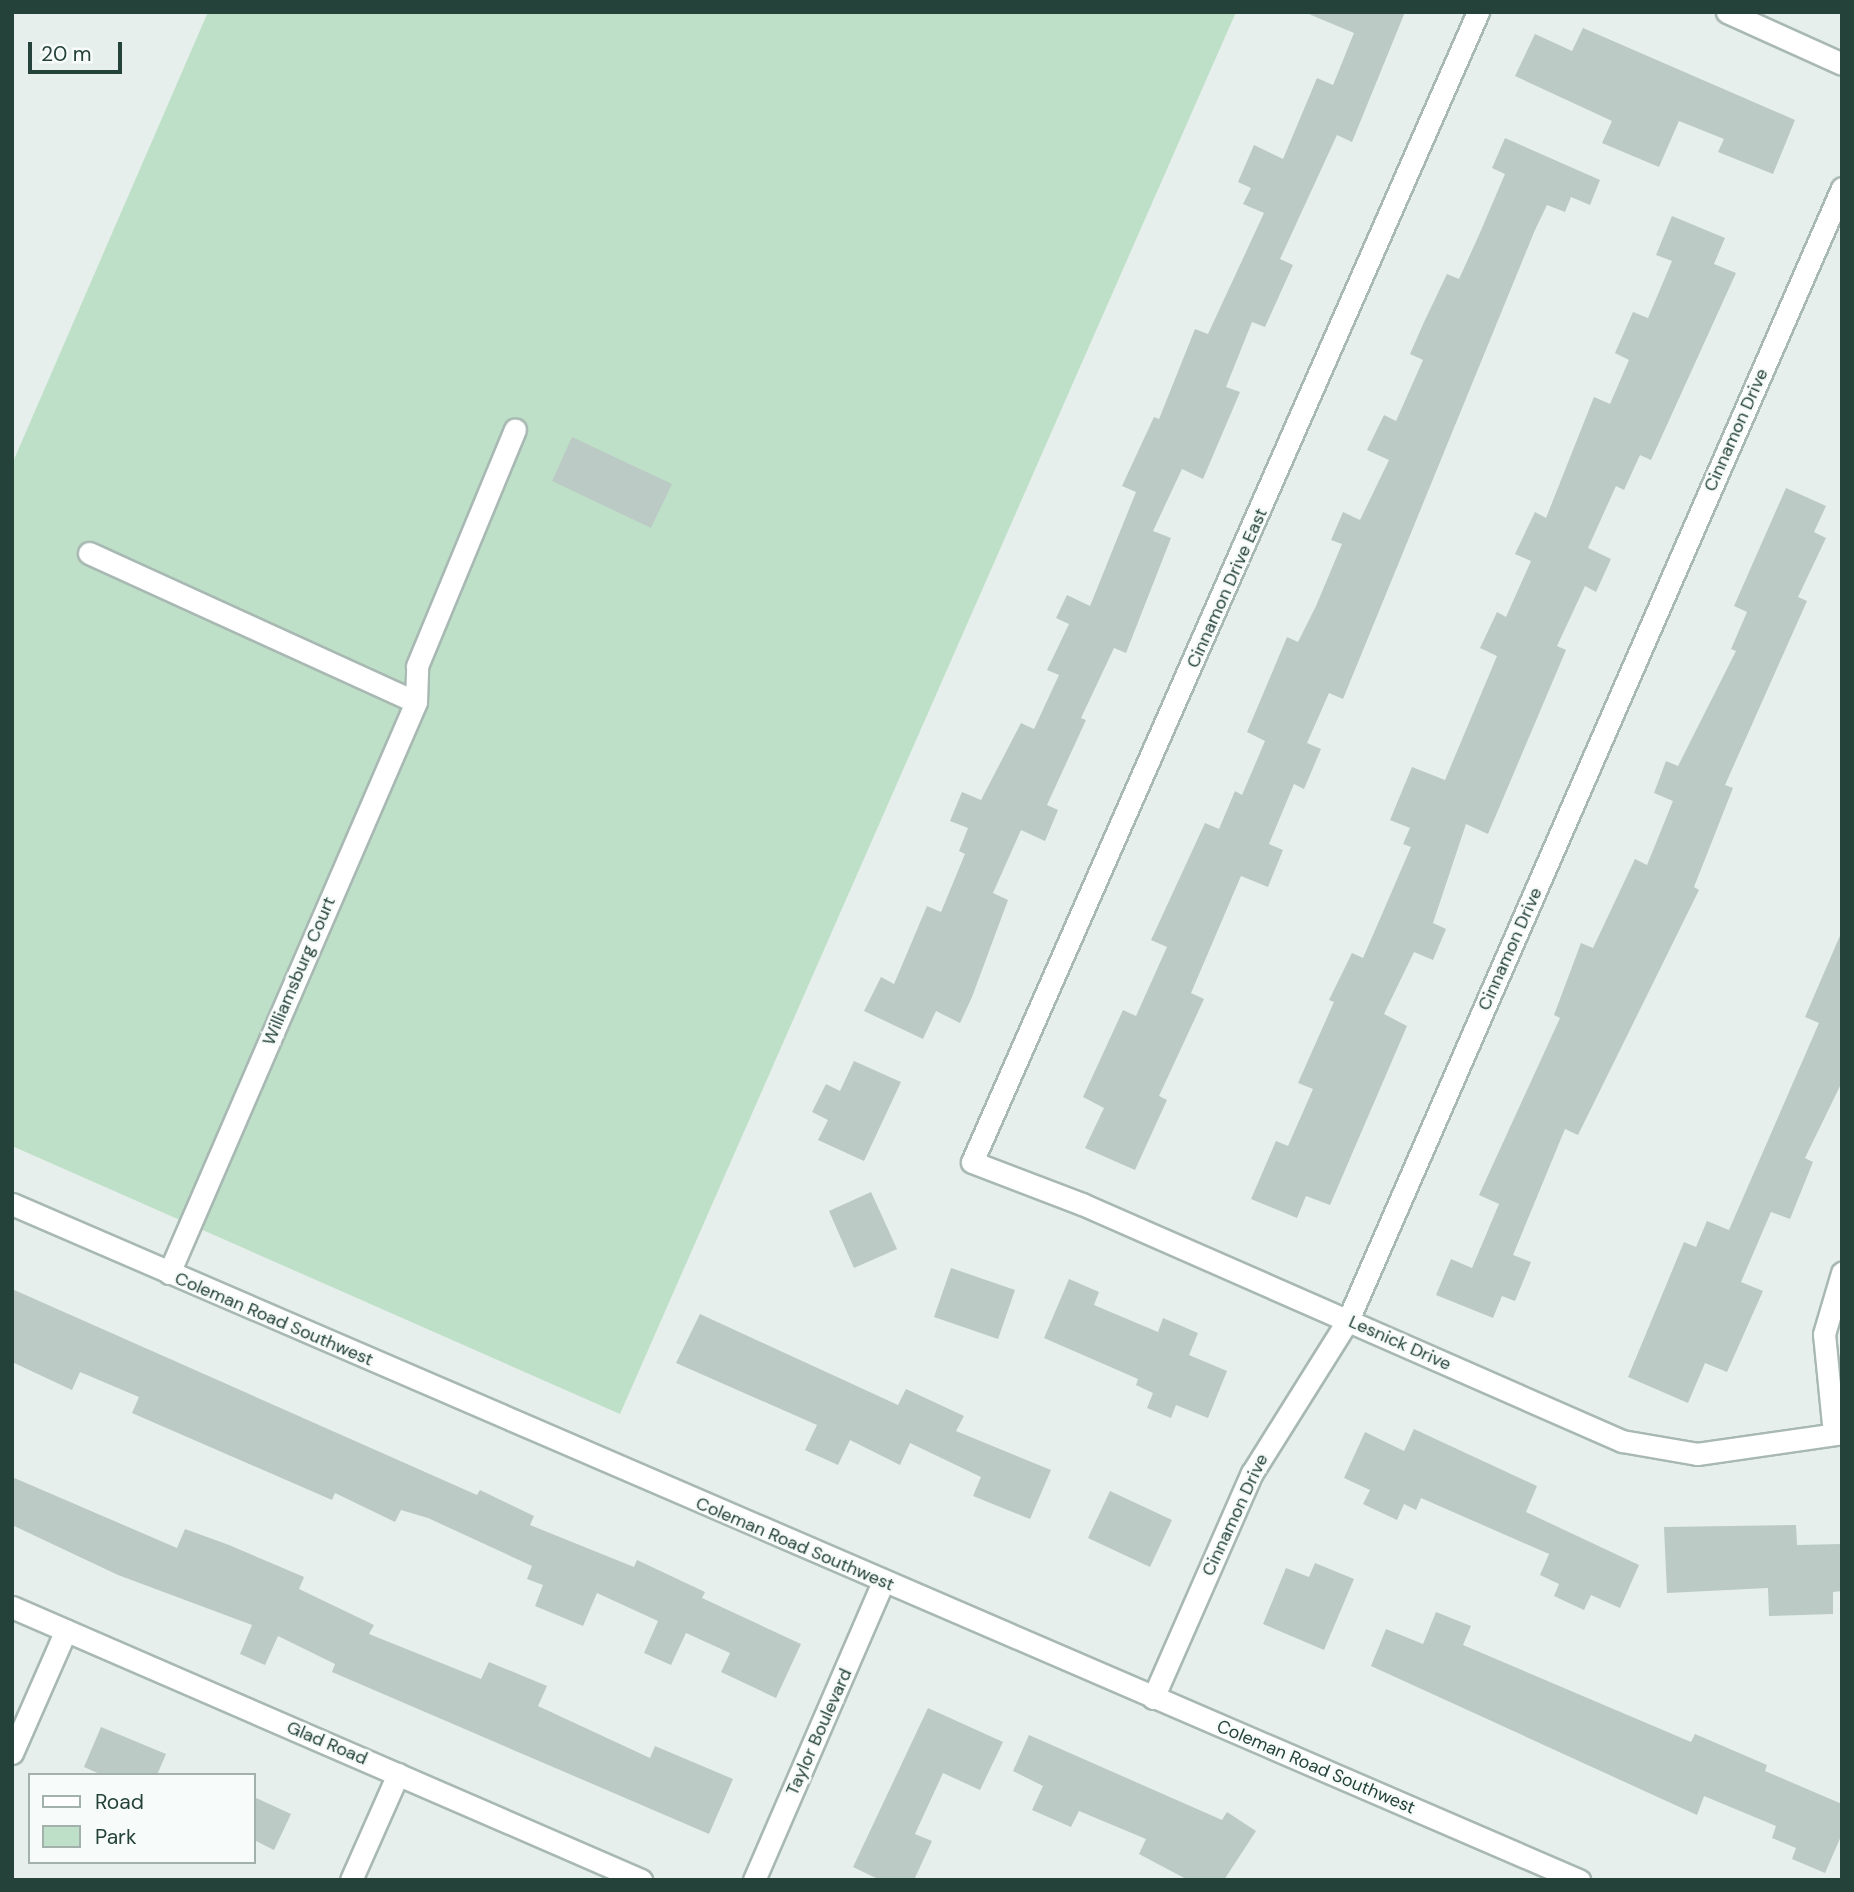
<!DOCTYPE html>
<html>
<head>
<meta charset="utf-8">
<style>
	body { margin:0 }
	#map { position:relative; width:1854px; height:1892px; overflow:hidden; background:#e6efeb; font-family:"DM Sans",sans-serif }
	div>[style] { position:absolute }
	.green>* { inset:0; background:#bfe0c8 }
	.building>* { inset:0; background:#bbcac4 }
	.roads { filter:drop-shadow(2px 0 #a8b8b2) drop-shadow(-2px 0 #a8b8b2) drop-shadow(0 2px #a8b8b2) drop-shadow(0 -2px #a8b8b2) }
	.minor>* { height:21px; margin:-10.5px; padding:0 10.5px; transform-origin:10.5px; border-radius:10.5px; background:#fff }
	span { translate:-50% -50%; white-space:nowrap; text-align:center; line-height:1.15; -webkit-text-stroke:5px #f7fbf9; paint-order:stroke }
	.street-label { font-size:18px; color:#24423a }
	.frame { position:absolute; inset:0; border:14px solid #24423a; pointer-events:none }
	.legend { position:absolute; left:28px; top:1773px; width:228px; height:91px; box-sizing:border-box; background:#f7fbf9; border:2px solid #a3b1ad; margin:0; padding:9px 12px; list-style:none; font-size:21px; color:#24423a }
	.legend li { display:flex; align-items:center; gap:14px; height:35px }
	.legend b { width:35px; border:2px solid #a3b1ad }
	.scale { position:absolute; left:28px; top:42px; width:94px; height:32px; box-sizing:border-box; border:4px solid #24423a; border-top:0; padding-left:9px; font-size:21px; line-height:24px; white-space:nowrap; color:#24423a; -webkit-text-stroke:5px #f7fbf9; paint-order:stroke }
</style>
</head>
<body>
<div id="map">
	<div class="green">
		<div style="clip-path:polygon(208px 12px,1236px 12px,620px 1414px,12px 1146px,12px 464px)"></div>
	</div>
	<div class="building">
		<div style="clip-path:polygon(1304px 12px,1405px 12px,1352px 142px,1337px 135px,1280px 259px,1293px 265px,1265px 327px,1252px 322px,1226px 387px,1240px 392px,1203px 479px,1182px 469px,1153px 531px,1171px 538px,1126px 653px,1114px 648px,1081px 718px,1086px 720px,1047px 805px,1058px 810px,1045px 841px,1021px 830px,993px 893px,1008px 900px,972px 997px,960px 1023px,936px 1011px,923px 1039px,864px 1011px,881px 977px,894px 984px,927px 906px,941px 912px,965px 854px,959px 851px,968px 828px,950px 821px,962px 792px,981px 800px,1021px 723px,1034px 729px,1059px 675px,1047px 670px,1069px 624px,1056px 618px,1067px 595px,1090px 606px,1136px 492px,1122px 486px,1154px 417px,1159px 419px,1195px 329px,1208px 334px,1264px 213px,1243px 204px,1251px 188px,1238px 182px,1254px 145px,1283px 159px,1317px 78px,1333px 85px,1354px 33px)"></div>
		<div style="clip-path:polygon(1583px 28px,1795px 120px,1773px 174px,1718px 152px,1724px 139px,1679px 121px,1659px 167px,1602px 143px,1612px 121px,1515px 76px,1535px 34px,1572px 51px)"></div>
		<div style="clip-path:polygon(1505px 138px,1600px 180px,1590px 205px,1571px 197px,1565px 212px,1547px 205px,1535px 230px,1343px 699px,1329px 693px,1307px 743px,1321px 749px,1304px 789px,1294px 784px,1269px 844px,1283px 850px,1268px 887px,1241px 876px,1191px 993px,1204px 999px,1159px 1096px,1167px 1100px,1135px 1170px,1085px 1148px,1104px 1108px,1083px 1097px,1123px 1010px,1136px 1016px,1167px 947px,1151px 940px,1205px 823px,1219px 829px,1235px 791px,1242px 795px,1265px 741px,1247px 732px,1287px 637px,1298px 642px,1316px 606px,1342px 544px,1331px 540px,1343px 512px,1360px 520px,1389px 460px,1367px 450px,1384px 415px,1396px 421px,1423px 360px,1410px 354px,1424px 322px,1447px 274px,1459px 279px,1479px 235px,1505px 174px,1492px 168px)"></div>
		<div style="clip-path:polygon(1672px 216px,1725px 238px,1714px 264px,1736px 273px,1651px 460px,1640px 455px,1624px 490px,1616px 486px,1588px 548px,1611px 559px,1596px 592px,1585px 586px,1557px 646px,1566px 650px,1488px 834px,1466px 824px,1433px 923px,1446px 929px,1433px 960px,1414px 952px,1384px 1014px,1407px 1026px,1330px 1205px,1306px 1196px,1297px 1218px,1251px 1199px,1276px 1141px,1288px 1146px,1313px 1089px,1298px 1083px,1334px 1002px,1329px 1000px,1352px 953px,1363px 958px,1411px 847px,1403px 844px,1410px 828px,1390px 820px,1412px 767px,1445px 780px,1497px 656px,1480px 648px,1497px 612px,1506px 617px,1531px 561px,1515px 554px,1535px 512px,1546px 518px,1594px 397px,1610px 404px,1629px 360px,1615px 353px,1633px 312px,1648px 318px,1672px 261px,1656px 255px)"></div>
		<div style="clip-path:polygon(572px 437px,672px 484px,651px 528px,552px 481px)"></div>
		<div style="clip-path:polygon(1786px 488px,1826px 506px,1814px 532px,1826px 538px,1798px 597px,1807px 601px,1725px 785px,1733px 788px,1694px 887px,1699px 890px,1578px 1135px,1565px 1129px,1513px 1255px,1531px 1262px,1515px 1301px,1502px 1296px,1493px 1318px,1436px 1295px,1451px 1259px,1472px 1268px,1499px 1204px,1479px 1195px,1560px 1018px,1554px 1015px,1581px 943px,1593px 948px,1635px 859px,1647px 865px,1673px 801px,1654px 793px,1666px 761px,1678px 766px,1736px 651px,1731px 649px,1747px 612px,1734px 606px)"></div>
		<div style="clip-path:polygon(1842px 931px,1842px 1082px,1805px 1158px,1813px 1162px,1790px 1219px,1771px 1212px,1741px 1282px,1763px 1291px,1727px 1372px,1705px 1363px,1688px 1403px,1628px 1377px,1684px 1242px,1696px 1247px,1707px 1221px,1729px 1230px,1819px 1023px,1805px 1017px)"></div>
		<div style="clip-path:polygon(854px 1061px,901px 1082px,864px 1161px,818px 1140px,828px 1120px,812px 1112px,826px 1084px,840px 1091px)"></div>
		<div style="clip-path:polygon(871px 1192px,897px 1249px,854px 1268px,829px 1211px)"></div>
		<div style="clip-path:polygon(951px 1268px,1015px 1290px,998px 1339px,934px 1317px)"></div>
		<div style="clip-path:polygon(1069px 1279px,1099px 1292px,1094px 1305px,1158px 1332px,1163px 1318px,1198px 1333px,1189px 1355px,1227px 1371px,1208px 1418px,1176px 1405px,1171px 1418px,1147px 1408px,1153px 1393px,1136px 1385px,1138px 1379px,1044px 1338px)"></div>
		<div style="clip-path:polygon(12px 1289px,477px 1495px,480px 1490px,534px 1516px,530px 1525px,634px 1567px,637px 1560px,705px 1592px,702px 1598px,801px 1644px,776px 1698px,721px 1672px,730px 1653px,686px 1633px,671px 1665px,644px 1653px,658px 1621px,597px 1593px,583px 1626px,535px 1606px,543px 1585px,527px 1579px,532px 1566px,428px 1518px,401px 1510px,395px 1522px,335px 1493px,332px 1500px,132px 1413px,139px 1397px,80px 1372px,72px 1390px,12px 1362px)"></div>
		<div style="clip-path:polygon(700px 1314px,898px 1405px,906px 1389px,964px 1416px,956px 1431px,1051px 1470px,1030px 1519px,973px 1496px,981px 1477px,910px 1443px,900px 1465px,850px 1440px,838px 1465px,805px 1450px,817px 1425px,676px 1363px)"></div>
		<div style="clip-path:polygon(1414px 1429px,1537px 1486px,1526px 1512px,1639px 1565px,1620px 1608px,1591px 1595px,1584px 1610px,1554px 1596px,1559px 1584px,1540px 1575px,1549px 1554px,1421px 1498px,1416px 1510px,1404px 1504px,1397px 1520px,1363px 1504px,1370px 1490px,1344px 1478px,1365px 1432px,1404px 1451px)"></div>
		<div style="clip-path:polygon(12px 1477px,177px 1548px,185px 1529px,229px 1545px,304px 1577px,299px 1589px,374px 1625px,369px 1634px,481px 1679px,489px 1662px,547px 1686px,538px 1706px,650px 1758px,655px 1746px,733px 1779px,709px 1834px,332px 1672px,335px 1664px,278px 1636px,265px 1665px,240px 1654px,252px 1625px,118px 1575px,12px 1525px)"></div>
		<div style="clip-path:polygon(1110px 1491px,1172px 1520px,1150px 1567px,1088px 1538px)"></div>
		<div style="clip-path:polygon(1796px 1525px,1797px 1545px,1842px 1544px,1842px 1591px,1833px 1592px,1833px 1614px,1769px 1616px,1768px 1588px,1667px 1593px,1664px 1527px)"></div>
		<div style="clip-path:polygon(1315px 1563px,1354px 1579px,1324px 1650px,1263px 1624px,1286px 1568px,1309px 1577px)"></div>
		<div style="clip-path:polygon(1436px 1612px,1471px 1626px,1463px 1645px,1691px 1742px,1695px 1734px,1767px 1765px,1765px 1771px,1842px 1804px,1842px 1834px,1825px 1873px,1792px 1859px,1796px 1848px,1772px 1838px,1776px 1826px,1704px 1796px,1697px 1815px,1371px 1666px,1386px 1629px,1423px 1644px)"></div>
		<div style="clip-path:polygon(928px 1708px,1003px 1742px,980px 1790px,943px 1773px,915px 1834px,932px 1841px,914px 1880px,880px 1880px,853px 1867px)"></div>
		<div style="clip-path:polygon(101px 1727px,166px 1754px,157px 1775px,102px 1775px,84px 1767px)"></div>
		<div style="clip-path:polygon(1029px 1735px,1222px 1820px,1227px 1812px,1256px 1831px,1224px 1880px,1188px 1880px,1139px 1854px,1146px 1839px,1079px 1811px,1071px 1827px,1032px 1810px,1043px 1786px,1013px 1771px)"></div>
		<div style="clip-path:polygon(254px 1797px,291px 1814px,274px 1850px,254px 1840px)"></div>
	</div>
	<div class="roads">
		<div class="minor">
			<div style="left:1478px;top:12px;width:1256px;rotate:113.75deg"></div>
			<div style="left:972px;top:1162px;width:118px;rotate:20.9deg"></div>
			<div style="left:1082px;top:1204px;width:590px;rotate:23.7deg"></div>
			<div style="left:1622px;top:1441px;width:76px;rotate:9.8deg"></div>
			<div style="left:1697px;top:1454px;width:147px;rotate:-8.2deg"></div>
			<div style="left:1727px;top:12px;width:126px;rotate:24.3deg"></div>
			<div style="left:89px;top:553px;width:359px;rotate:24.5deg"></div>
			<div style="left:12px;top:1204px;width:1707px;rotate:23.34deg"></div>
			<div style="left:169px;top:1273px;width:622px;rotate:-66.61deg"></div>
			<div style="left:416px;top:702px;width:36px;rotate:-88deg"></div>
			<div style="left:417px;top:666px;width:256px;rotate:-67.5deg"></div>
			<div style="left:1834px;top:1434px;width:100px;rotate:-95.7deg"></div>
			<div style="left:1824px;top:1334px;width:64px;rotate:-73.6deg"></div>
			<div style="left:12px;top:1607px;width:686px;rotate:23.46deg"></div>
			<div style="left:1153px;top:1698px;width:246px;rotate:-66.3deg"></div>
			<div style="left:1252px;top:1473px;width:181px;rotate:-57.9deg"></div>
			<div style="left:1348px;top:1320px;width:1235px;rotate:-66.42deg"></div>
			<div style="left:12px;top:1753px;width:134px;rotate:-66.3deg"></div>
			<div style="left:351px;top:1880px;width:116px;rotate:-66.1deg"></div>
			<div style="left:754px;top:1880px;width:325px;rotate:-66.6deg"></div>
		</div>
	</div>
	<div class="street-label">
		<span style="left:1736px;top:430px;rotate:-66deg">Cinnamon Drive</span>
		<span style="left:1227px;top:588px;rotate:-66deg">Cinnamon Drive East</span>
		<span style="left:1510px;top:949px;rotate:-66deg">Cinnamon Drive</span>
		<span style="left:299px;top:971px;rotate:-67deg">Williamsburg Court</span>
		<span style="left:274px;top:1319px;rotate:23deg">Coleman Road Southwest</span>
		<span style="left:1400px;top:1343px;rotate:24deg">Lesnick Drive</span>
		<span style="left:1235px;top:1515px;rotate:-65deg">Cinnamon Drive</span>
		<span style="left:795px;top:1544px;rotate:23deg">Coleman Road Southwest</span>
		<span style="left:819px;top:1732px;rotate:-66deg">Taylor Boulevard</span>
		<span style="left:327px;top:1743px;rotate:23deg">Glad Road</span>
		<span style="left:1316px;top:1767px;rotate:23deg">Coleman Road Southwest</span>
	</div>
	<div class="frame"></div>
	<ul class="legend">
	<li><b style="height:9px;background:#fff"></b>Road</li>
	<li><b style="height:19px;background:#bfe0c8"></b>Park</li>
	</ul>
	<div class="scale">20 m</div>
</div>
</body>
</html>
